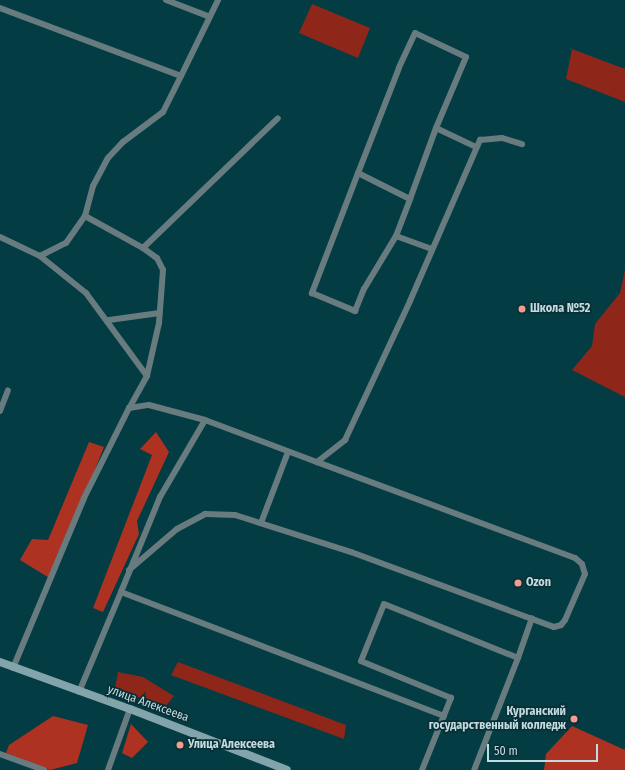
<!DOCTYPE html>
<html>
<head>
<meta charset="utf-8">
<style>
	body { margin:0 }
	#map { position:relative; width:625px; height:770px; overflow:hidden; background:#043c44; font-family:"Fira Sans Condensed",sans-serif }
	div>[style] { position:absolute }
	.green>* { inset:0; background:#8e271a }
	.forest>* { inset:0; background:#ae3222 }
	.lane>* { height:6px; margin:-3px; padding:0 3px; transform-origin:3px; border-radius:3px; background:#687c80 }
	.secondary>* { height:8px; margin:-4px; padding:0 4px; transform-origin:4px; border-radius:4px; background:#83a4aa }
	.dots>* { width:11px; height:11px; translate:-50% -50%; box-sizing:border-box; border:2px solid #093036; border-radius:50% }
	span { translate:-50% -50%; white-space:nowrap; text-align:center; line-height:1.15; -webkit-text-stroke:3.5px #093036; paint-order:stroke }
	.poi-label { font-size:12px; color:#c2dbe0; font-weight:700 }
	.left { translate:0 -50%; text-align:left }
	.right { translate:-100% -50%; text-align:right }
	.street-label { font-size:12px; color:#c2dbe0 }
	.scale { position:absolute; left:487px; top:744px; width:111px; height:18px; box-sizing:border-box; border:2px solid #c2dbe0; border-top:0; padding-left:5px; font-size:12px; line-height:14px; white-space:nowrap; color:#c2dbe0; -webkit-text-stroke:3px #093036; paint-order:stroke }
</style>
</head>
<body>
<div id="map">
	<div class="green">
		<div style="clip-path:polygon(312px 4px,370px 28px,358px 58px,299px 33px)"></div>
		<div style="clip-path:polygon(572px 49px,625px 69px,625px 102px,566px 79px)"></div>
		<div style="clip-path:polygon(625px 270px,625px 397px,572px 370px,592px 346px,595px 324px,620px 293px)"></div>
		<div style="clip-path:polygon(178px 662px,346px 725px,344px 739px,171px 675px)"></div>
		<div style="clip-path:polygon(118px 672px,143px 677px,174px 696px,165px 707px,115px 688px)"></div>
	</div>
	<div class="forest">
		<div style="clip-path:polygon(156px 432px,169px 452px,137px 521px,139px 534px,103px 612px,93px 608px,152px 455px,140px 449px)"></div>
		<div style="clip-path:polygon(89px 442px,104px 447px,51px 579px,20px 560px,32px 539px,48px 540px)"></div>
		<div style="clip-path:polygon(53px 716px,88px 725px,77px 763px,50px 770px,6px 753px,9px 745px)"></div>
		<div style="clip-path:polygon(131px 724px,148px 742px,132px 758px,122px 753px)"></div>
		<div style="clip-path:polygon(572px 726px,625px 750px,625px 770px,544px 770px,546px 754px)"></div>
	</div>
	<div class="lane">
		<div style="left:166px;top:0;width:47px;rotate:21.1deg"></div>
		<div style="left:0;top:8px;width:193px;rotate:20.6deg"></div>
		<div style="left:181px;top:76px;width:85px;rotate:-64deg"></div>
		<div style="left:436px;top:128px;width:44px;rotate:25.4deg"></div>
		<div style="left:358px;top:173px;width:129px;rotate:111deg"></div>
		<div style="left:312px;top:293px;width:47px;rotate:22.7deg"></div>
		<div style="left:355px;top:311px;width:24px;rotate:-68deg"></div>
		<div style="left:364px;top:289px;width:62px;rotate:-58.9deg"></div>
		<div style="left:396px;top:236px;width:40px;rotate:-69deg"></div>
		<div style="left:410px;top:199px;width:76px;rotate:-69.9deg"></div>
		<div style="left:436px;top:128px;width:77px;rotate:-67.1deg"></div>
		<div style="left:466px;top:57px;width:56px;rotate:-154.8deg"></div>
		<div style="left:415px;top:33px;width:38px;rotate:115deg"></div>
		<div style="left:399px;top:68px;width:113px;rotate:111.3deg"></div>
		<div style="left:358px;top:173px;width:58px;rotate:26.6deg"></div>
		<div style="left:85px;top:216px;width:66px;rotate:28.9deg"></div>
		<div style="left:143px;top:248px;width:17px;rotate:36deg"></div>
		<div style="left:157px;top:258px;width:13px;rotate:63deg"></div>
		<div style="left:163px;top:270px;width:53px;rotate:94.3deg"></div>
		<div style="left:159px;top:323px;width:54px;rotate:102.8deg"></div>
		<div style="left:147px;top:376px;width:37px;rotate:119deg"></div>
		<div style="left:396px;top:236px;width:38px;rotate:20deg"></div>
		<div style="left:0;top:237px;width:44px;rotate:25.4deg"></div>
		<div style="left:40px;top:256px;width:29px;rotate:-27deg"></div>
		<div style="left:66px;top:243px;width:33px;rotate:-55deg"></div>
		<div style="left:85px;top:216px;width:31px;rotate:-75deg"></div>
		<div style="left:93px;top:186px;width:32px;rotate:-62deg"></div>
		<div style="left:108px;top:158px;width:22px;rotate:-47deg"></div>
		<div style="left:123px;top:142px;width:50px;rotate:-36.9deg"></div>
		<div style="left:163px;top:112px;width:40px;rotate:-63.4deg"></div>
		<div style="left:143px;top:248px;width:187px;rotate:-43.9deg"></div>
		<div style="left:40px;top:256px;width:59px;rotate:38.8deg"></div>
		<div style="left:86px;top:293px;width:103px;rotate:53.7deg"></div>
		<div style="left:109px;top:320px;width:51px;rotate:-7.8deg"></div>
		<div style="left:0;top:411px;width:22px;rotate:-69deg"></div>
		<div style="left:261px;top:523px;width:76px;rotate:-69.2deg"></div>
		<div style="left:129px;top:570px;width:63px;rotate:-40.5deg"></div>
		<div style="left:177px;top:529px;width:32px;rotate:-28deg"></div>
		<div style="left:205px;top:514px;width:30px;rotate:2deg"></div>
		<div style="left:235px;top:515px;width:122px;rotate:17.7deg"></div>
		<div style="left:351px;top:552px;width:216px;rotate:20.3deg"></div>
		<div style="left:554px;top:627px;width:7px;rotate:-16deg"></div>
		<div style="left:561px;top:625px;width:6px;rotate:-51deg"></div>
		<div style="left:565px;top:620px;width:50px;rotate:-66.5deg"></div>
		<div style="left:585px;top:574px;width:10px;rotate:-107deg"></div>
		<div style="left:582px;top:564px;width:9px;rotate:-139deg"></div>
		<div style="left:575px;top:558px;width:275px;rotate:-159.6deg"></div>
		<div style="left:121px;top:592px;width:103px;rotate:-67.7deg"></div>
		<div style="left:160px;top:497px;width:89px;rotate:-59.7deg"></div>
		<div style="left:518px;top:658px;width:42px;rotate:-70.7deg"></div>
		<div style="left:13px;top:668px;width:184px;rotate:-67.3deg"></div>
		<div style="left:84px;top:498px;width:101px;rotate:-63.4deg"></div>
		<div style="left:129px;top:408px;width:20px;rotate:-9deg"></div>
		<div style="left:149px;top:405px;width:58px;rotate:15deg"></div>
		<div style="left:205px;top:420px;width:120px;rotate:20.6deg"></div>
		<div style="left:317px;top:462px;width:36px;rotate:-38deg"></div>
		<div style="left:345px;top:440px;width:153px;rotate:-64.9deg"></div>
		<div style="left:410px;top:301px;width:176px;rotate:-66.5deg"></div>
		<div style="left:480px;top:140px;width:22px;rotate:-5deg"></div>
		<div style="left:502px;top:138px;width:21px;rotate:17deg"></div>
		<div style="left:79px;top:692px;width:108px;rotate:-67.2deg"></div>
		<div style="left:121px;top:592px;width:346px;rotate:21deg"></div>
		<div style="left:0;top:754px;width:47px;rotate:20deg"></div>
		<div style="left:108px;top:770px;width:65px;rotate:-70.2deg"></div>
		<div style="left:422px;top:770px;width:78px;rotate:-68.1deg"></div>
		<div style="left:451px;top:698px;width:97px;rotate:-157.7deg"></div>
		<div style="left:361px;top:661px;width:61px;rotate:-68deg"></div>
		<div style="left:384px;top:604px;width:144px;rotate:21.9deg"></div>
		<div style="left:518px;top:658px;width:120px;rotate:111.4deg"></div>
	</div>
	<div class="secondary">
		<div style="left:0;top:662px;width:138px;rotate:19.9deg"></div>
		<div style="left:130px;top:709px;width:168px;rotate:21.2deg"></div>
	</div>
	<div class="dots">
		<div style="left:522px;top:309px;background:#f59d8d"></div>
		<div style="left:518px;top:583px;background:#f59d8d"></div>
		<div style="left:574px;top:719px;background:#f59d8d"></div>
		<div style="left:180px;top:745px;background:#f59d8d"></div>
	</div>
	<div class="poi-label">
		<span class="left" style="left:530px;top:309px">Школа №52</span>
		<span class="left" style="left:526px;top:583px">Ozon</span>
		<span class="right" style="left:566px;top:719px">Курганский<br>государственный колледж</span>
		<span class="left" style="left:188px;top:745px">Улица Алексеева</span>
	</div>
	<div class="street-label">
		<span style="left:148px;top:704px;rotate:20deg">улица Алексеева</span>
	</div>
	<div class="scale">50 m</div>
</div>
</body>
</html>
